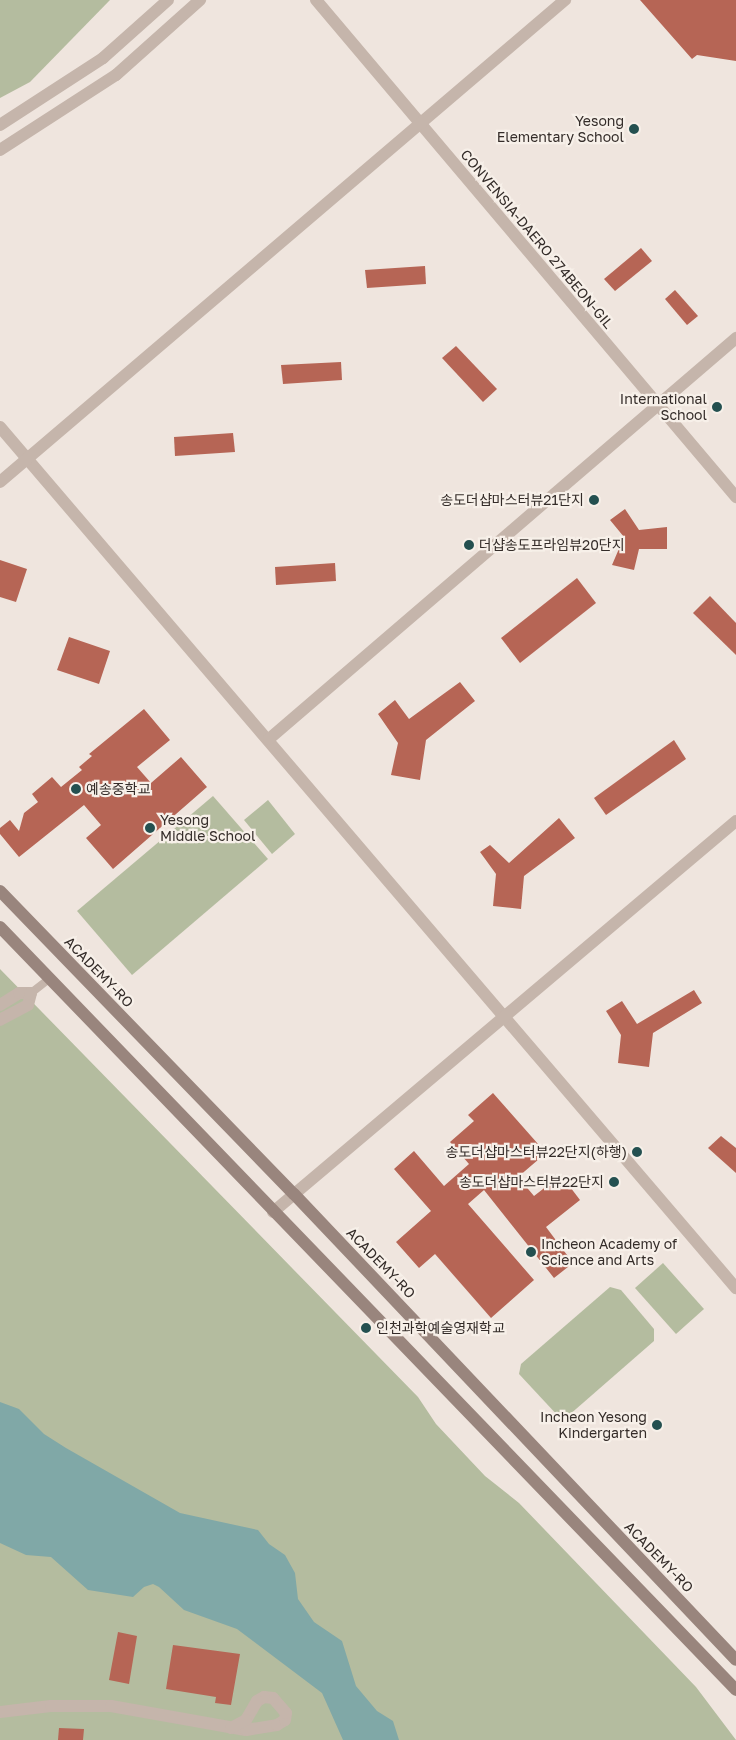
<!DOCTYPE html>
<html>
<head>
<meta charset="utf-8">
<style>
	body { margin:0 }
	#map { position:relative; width:736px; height:1740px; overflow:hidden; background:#efe5de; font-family:"Golos Text","Noto Sans KR",sans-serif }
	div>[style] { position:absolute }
	.green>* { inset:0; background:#b4bc9f }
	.water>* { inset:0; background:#80a8a7 }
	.building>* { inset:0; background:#b66555 }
	.service>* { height:8px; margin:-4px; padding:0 4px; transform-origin:4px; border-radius:4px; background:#c5b5ab }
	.minor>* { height:12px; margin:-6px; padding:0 6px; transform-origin:6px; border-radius:6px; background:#c5b5ab }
	.secondary>* { height:12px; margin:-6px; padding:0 6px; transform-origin:6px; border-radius:6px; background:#99857d }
	.dots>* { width:14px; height:14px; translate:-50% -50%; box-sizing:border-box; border:2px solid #f7f0e9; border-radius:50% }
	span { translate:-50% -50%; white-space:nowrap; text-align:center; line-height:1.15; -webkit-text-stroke:4.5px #f7f0e9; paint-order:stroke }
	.poi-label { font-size:14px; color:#342c29 }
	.right { translate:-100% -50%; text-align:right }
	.left { translate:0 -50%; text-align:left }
	.street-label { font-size:14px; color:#342c29 }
</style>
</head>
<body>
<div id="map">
	<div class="green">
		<div style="clip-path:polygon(0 0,110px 0,30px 82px,0 98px)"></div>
		<div style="clip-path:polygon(213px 796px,268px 859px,132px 975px,77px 911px)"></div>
		<div style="clip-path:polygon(268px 800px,295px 834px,272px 854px,244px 820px)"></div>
		<div style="clip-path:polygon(0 969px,418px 1397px,436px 1424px,485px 1476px,519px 1503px,696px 1687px,736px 1740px,0 1740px)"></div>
		<div style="clip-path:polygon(663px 1263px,704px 1309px,676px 1334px,635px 1288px)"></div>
		<div style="clip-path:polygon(610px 1287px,621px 1290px,654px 1329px,654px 1341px,568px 1416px,559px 1417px,519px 1374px,521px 1364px)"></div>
	</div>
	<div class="water">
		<div style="clip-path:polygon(0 1402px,19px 1409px,44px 1434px,66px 1448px,180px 1513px,258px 1530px,269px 1544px,285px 1555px,295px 1573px,298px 1599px,314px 1622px,342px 1641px,356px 1686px,377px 1711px,393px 1721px,399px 1740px,343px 1740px,322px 1693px,237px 1629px,184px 1610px,159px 1587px,153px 1584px,144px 1587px,133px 1597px,88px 1590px,51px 1557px,26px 1555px,0 1543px)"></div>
	</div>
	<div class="building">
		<div style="clip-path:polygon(640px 0,736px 0,736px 61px,697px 55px,692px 59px)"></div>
		<div style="clip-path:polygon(641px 248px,652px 261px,615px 291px,604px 279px)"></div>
		<div style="clip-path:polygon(425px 266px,426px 284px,367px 288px,365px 270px)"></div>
		<div style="clip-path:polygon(675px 290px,698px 316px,687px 325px,665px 299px)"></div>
		<div style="clip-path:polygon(456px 346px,497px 389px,483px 402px,442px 358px)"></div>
		<div style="clip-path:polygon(341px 362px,342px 380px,283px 384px,281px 365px)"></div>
		<div style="clip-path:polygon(233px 433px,235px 452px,175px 456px,174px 437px)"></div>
		<div style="clip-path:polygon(625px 509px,639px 530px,667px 527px,667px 549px,639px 549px,634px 570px,612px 565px,624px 537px,610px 520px)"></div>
		<div style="clip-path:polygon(0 560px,27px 569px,16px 602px,0 597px)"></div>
		<div style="clip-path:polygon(335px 563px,336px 581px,276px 585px,275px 567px)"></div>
		<div style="clip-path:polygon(577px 578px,596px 603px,520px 663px,501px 638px)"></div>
		<div style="clip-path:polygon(710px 596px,736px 623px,736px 655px,693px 613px)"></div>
		<div style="clip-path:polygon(69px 637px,110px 651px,99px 684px,57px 670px)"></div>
		<div style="clip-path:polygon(460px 682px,475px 701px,426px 740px,420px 780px,391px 775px,398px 743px,378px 714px,395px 700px,409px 719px)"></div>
		<div style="clip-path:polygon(144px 709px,170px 740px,137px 767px,151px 783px,181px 757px,207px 787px,113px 869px,86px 838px,101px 825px,84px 805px,19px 857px,0 834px,0 828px,10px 820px,19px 831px,24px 813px,38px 802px,32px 794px,52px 777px,61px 787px,82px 770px,79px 767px,92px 756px,89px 754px)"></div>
		<div style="clip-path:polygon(674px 740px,686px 759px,606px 815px,594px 798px)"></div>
		<div style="clip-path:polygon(559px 818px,575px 838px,524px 876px,521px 909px,493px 906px,496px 874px,480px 852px,490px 845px,509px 863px)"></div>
		<div style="clip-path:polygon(694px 990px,702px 1003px,653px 1033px,649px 1067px,618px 1063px,621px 1035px,606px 1011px,622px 1001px,637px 1024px)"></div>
		<div style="clip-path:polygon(493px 1093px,546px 1153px,518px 1177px,534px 1196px,561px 1175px,580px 1200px,546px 1227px,573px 1263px,554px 1278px,484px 1190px,468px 1204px,534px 1280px,491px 1318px,435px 1254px,419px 1268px,396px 1242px,431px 1211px,394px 1169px,414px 1151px,444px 1186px,469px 1164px,450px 1142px,474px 1121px,468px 1115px)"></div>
		<div style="clip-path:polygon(721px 1136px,736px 1148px,736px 1173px,708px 1148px)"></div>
		<div style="clip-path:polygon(118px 1632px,137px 1636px,129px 1684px,109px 1680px)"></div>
		<div style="clip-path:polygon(173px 1645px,240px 1654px,231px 1705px,215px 1703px,216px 1697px,166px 1689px)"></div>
		<div style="clip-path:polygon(59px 1728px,84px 1729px,83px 1740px,58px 1740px)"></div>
	</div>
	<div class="service">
		<div style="left:31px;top:993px;width:23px;rotate:-38deg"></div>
	</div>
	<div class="minor">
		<div style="left:316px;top:0;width:651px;rotate:49.8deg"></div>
		<div style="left:0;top:125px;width:123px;rotate:-33deg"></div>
		<div style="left:103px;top:58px;width:87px;rotate:-41.7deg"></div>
		<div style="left:0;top:150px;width:138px;rotate:-32.9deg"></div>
		<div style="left:116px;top:75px;width:113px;rotate:-41.8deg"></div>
		<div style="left:0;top:427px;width:1133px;rotate:49.48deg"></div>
		<div style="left:0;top:482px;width:743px;rotate:-40.47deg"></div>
		<div style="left:269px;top:739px;width:616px;rotate:-40.65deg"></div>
		<div style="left:0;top:1005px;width:22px;rotate:-32deg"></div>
		<div style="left:19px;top:993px;width:12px"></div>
		<div style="left:31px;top:993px;width:12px;rotate:104deg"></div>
		<div style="left:28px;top:1005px;width:32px;rotate:152deg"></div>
		<div style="left:273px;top:1212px;width:606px;rotate:-40.18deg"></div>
		<div style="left:0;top:1712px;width:51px;rotate:-6.7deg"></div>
		<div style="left:51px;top:1706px;width:60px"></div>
		<div style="left:111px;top:1706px;width:137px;rotate:10.1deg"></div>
		<div style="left:246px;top:1730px;width:31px;rotate:-9deg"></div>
		<div style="left:277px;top:1725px;width:9px;rotate:-32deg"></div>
		<div style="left:285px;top:1720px;width:7px;rotate:-82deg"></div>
		<div style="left:286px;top:1713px;width:20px;rotate:-131deg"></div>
		<div style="left:273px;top:1698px;width:9px;rotate:-174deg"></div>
		<div style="left:264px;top:1697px;width:8px;rotate:150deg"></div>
		<div style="left:257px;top:1701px;width:22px;rotate:120deg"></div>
		<div style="left:246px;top:1720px;width:17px;rotate:152deg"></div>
	</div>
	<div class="secondary">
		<div style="left:0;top:891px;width:422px;rotate:45.9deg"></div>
		<div style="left:294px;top:1194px;width:642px;rotate:46.51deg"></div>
		<div style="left:0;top:927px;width:1060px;rotate:46.03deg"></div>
	</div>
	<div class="dots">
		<div style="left:634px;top:129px;background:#245050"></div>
		<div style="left:717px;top:407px;background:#245050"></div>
		<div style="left:594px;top:500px;background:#245050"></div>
		<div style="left:469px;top:545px;background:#245050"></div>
		<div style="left:76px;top:789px;background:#245050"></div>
		<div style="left:150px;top:828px;background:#245050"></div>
		<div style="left:637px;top:1152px;background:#245050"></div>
		<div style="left:614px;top:1182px;background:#245050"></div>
		<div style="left:531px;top:1252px;background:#245050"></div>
		<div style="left:366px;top:1328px;background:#245050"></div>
		<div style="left:657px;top:1425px;background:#245050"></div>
	</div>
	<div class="poi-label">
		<span class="right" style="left:624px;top:129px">Yesong<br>Elementary School</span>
		<span class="right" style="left:707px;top:407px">International<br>School</span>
		<span class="right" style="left:584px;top:500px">송도더샵마스터뷰21단지</span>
		<span class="left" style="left:479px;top:545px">더샵송도프라임뷰20단지</span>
		<span class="left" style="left:86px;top:789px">예송중학교</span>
		<span class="left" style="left:160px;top:828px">Yesong<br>Middle School</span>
		<span class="right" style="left:627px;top:1152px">송도더샵마스터뷰22단지(하행)</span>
		<span class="right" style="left:604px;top:1182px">송도더샵마스터뷰22단지</span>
		<span class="left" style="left:541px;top:1252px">Incheon Academy of<br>Science and Arts</span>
		<span class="left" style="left:376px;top:1328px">인천과학예술영재학교</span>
		<span class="right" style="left:647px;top:1425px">Incheon Yesong<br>Kindergarten</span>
	</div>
	<div class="street-label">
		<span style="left:537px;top:239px;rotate:50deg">CONVENSIA-DAERO 274BEON-GIL</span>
		<span style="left:99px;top:972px;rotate:46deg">ACADEMY-RO</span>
		<span style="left:381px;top:1263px;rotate:46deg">ACADEMY-RO</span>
		<span style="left:659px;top:1557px;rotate:46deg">ACADEMY-RO</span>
	</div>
</div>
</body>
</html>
